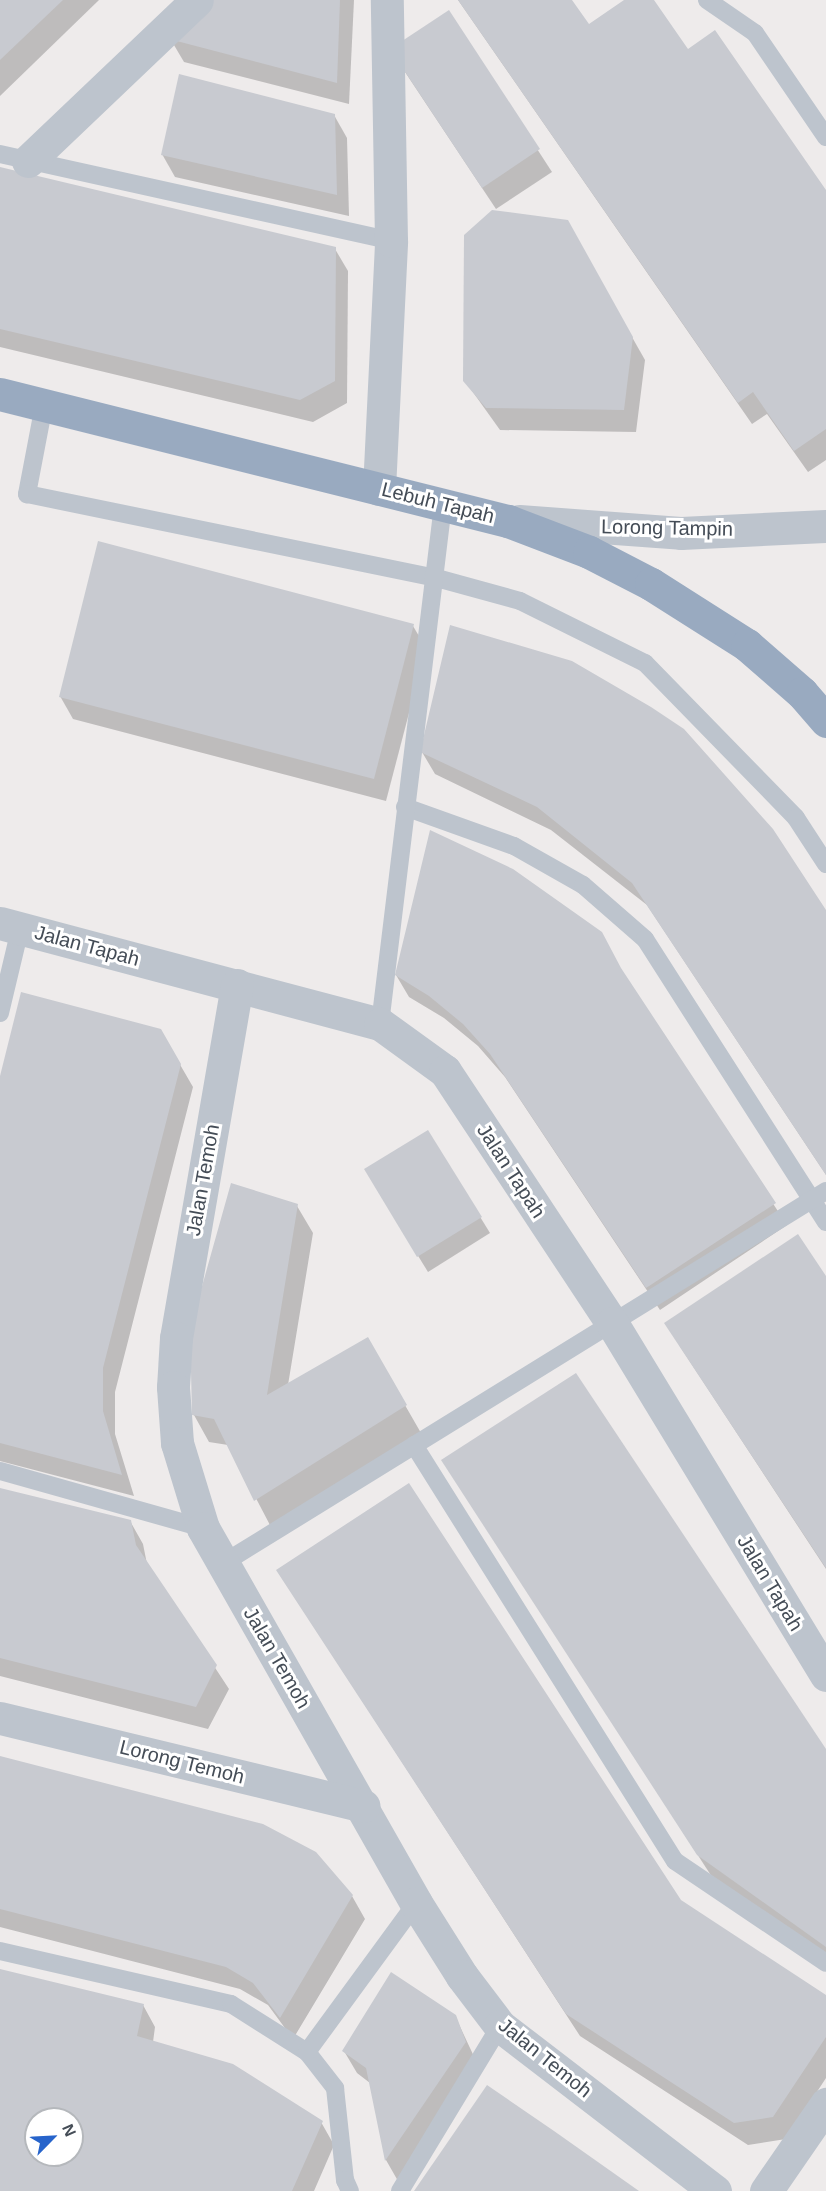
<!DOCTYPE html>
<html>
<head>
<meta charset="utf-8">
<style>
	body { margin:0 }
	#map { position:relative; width:826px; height:2191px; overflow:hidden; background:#eeebeb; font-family:Helvetica,sans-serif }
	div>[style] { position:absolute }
	.shadow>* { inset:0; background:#0003 }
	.building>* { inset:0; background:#c8cad0 }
	.service>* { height:18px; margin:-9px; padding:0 9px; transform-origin:9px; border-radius:9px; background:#bdc4cd }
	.minor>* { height:33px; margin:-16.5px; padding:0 16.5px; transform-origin:16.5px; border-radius:16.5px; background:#bdc4cd }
	.trunk>* { height:33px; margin:-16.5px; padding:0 16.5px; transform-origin:16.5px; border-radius:16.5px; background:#99aac0 }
	span { translate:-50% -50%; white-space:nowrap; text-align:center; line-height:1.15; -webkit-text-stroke:6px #fff; paint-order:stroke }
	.street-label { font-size:20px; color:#454d57 }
	.north { position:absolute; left:24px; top:2107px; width:60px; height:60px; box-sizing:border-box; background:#fff; border:2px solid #b5b8bc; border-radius:50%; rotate:66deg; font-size:16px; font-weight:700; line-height:24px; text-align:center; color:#454d57 }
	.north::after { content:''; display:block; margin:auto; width:21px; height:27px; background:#2764cb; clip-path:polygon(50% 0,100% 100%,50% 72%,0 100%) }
</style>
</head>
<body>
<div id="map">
	<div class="shadow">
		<div style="clip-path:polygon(0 0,99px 0,0 96px)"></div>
		<div style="clip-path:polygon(213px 0,354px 0,349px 104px,184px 62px,171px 40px)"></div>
		<div style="clip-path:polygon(458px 0,570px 0,588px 26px,626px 0,652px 0,688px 51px,826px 193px,826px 460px,808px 472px,767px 414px,752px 424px)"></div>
		<div style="clip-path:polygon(448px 12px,552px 172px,496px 209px,405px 72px)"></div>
		<div style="clip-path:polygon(334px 115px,347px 138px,349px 216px,175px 177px,162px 154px)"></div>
		<div style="clip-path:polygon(0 168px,335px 249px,348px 271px,347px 403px,313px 422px,0 347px)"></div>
		<div style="clip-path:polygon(567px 222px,645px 360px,636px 432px,500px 430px,465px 381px)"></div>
		<div style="clip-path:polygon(413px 626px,426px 648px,386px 801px,73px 719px,60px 696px)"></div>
		<div style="clip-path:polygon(422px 752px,826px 912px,826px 1175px,647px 905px,551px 830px,435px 774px)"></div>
		<div style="clip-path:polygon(396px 975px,625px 977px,787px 1225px,660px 1310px,505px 1077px,478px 1046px,444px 1018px,409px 997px)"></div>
		<div style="clip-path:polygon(160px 1030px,193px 1087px,115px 1392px,115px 1434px,134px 1496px,0 1461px,0 1082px)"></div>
		<div style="clip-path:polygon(428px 1132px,490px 1233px,428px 1272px,375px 1186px)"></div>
		<div style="clip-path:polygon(297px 1206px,313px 1233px,288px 1385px,367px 1339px,421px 1433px,271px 1527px,228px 1445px,209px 1442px,194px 1415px)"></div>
		<div style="clip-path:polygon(826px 1280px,826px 1569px,679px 1345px)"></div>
		<div style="clip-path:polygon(443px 1461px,826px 1750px,826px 1959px,712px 1877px)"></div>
		<div style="clip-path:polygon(0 1490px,130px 1521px,143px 1544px,147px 1564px,229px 1689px,208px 1729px,0 1676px)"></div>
		<div style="clip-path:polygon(278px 1571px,680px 1901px,826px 1997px,826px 2078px,786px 2139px,748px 2145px,580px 2036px)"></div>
		<div style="clip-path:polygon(0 1757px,352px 1896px,365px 1919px,293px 2039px,268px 2005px,240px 1989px,0 1927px)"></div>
		<div style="clip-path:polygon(evenodd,0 1970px,143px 2005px,155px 2027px,153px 2042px,321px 2122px,334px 2145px,314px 2191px,0 2191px,0 1970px,36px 2119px,72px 2119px,72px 2155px,36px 2155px,36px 2119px)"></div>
		<div style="clip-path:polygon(455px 2016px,478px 2065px,398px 2181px,386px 2160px,370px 2083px,357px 2073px,344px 2051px)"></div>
	</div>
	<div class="building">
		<div style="clip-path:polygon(0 0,63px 0,0 60px)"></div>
		<div style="clip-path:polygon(210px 0,340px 0,337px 83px,169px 39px)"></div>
		<div style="clip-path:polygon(458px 0,572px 0,589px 24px,624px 0,654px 0,688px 49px,715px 30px,826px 190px,826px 429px,794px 451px,753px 392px,738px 403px)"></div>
		<div style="clip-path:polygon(449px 10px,540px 149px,482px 188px,390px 49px)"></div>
		<div style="clip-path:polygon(179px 74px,335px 114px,337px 195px,161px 155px)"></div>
		<div style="clip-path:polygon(0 167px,336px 247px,335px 381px,300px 400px,0 329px)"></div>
		<div style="clip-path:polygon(492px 210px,568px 220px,633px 337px,624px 410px,486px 408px,463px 381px,464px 235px)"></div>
		<div style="clip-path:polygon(98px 541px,414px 624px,374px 779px,59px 697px)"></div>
		<div style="clip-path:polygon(450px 625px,572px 661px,651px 707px,684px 729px,773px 829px,826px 910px,826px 1175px,632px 883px,537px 807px,420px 752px)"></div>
		<div style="clip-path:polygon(430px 830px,513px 869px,602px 932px,621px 968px,776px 1203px,646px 1288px,490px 1054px,463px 1024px,429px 996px,395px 975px)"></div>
		<div style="clip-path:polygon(21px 992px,161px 1029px,181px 1064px,103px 1368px,103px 1411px,122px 1475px,0 1443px,0 1076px)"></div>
		<div style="clip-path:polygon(428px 1130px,482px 1217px,417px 1257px,364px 1169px)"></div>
		<div style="clip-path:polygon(231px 1183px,298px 1204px,267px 1395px,368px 1337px,407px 1405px,254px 1501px,214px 1419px,192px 1415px,190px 1329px)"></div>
		<div style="clip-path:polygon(798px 1234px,826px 1276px,826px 1568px,664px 1323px)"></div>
		<div style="clip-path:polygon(576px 1373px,826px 1749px,826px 1947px,697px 1855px,441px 1460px)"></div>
		<div style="clip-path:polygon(409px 1483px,681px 1900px,826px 1995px,826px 2037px,773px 2117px,734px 2123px,566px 2014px,276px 1570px)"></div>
		<div style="clip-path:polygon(0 1488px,131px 1520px,136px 1545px,217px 1665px,196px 1707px,0 1658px)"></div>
		<div style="clip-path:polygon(0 1756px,263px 1824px,316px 1852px,353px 1895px,280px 2018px,253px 1983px,226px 1967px,0 1909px)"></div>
		<div style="clip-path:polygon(evenodd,0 1969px,144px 2004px,137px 2036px,233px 2064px,323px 2121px,292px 2191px,0 2191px,0 1969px,36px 2119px,72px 2119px,72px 2155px,36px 2155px,36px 2119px)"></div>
		<div style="clip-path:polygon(391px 1972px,456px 2015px,466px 2042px,385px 2161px,366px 2068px,342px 2051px)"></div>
		<div style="clip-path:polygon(487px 2085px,554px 2131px,639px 2191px,414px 2191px)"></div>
	</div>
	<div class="service">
		<div style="left:707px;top:0;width:58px;rotate:34.5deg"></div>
		<div style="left:755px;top:33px;width:126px;rotate:55.7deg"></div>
		<div style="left:0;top:154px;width:401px;rotate:12.5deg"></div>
		<div style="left:44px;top:405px;width:91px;rotate:100.8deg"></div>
		<div style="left:27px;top:494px;width:414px;rotate:11.6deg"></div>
		<div style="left:433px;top:577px;width:90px;rotate:15.4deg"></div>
		<div style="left:520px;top:601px;width:140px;rotate:26.4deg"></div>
		<div style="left:645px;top:663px;width:216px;rotate:45.7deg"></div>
		<div style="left:796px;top:818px;width:55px;rotate:56.9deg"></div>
		<div style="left:405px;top:807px;width:116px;rotate:19.7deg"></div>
		<div style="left:514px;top:846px;width:79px;rotate:29.5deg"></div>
		<div style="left:583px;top:885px;width:82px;rotate:41.1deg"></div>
		<div style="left:645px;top:939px;width:336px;rotate:57.4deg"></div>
		<div style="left:0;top:1013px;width:86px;rotate:-76.6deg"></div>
		<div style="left:380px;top:1024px;width:523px;rotate:-83.08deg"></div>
		<div style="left:414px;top:1445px;width:491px;rotate:57.9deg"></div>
		<div style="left:675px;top:1861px;width:182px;rotate:34deg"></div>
		<div style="left:0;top:1471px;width:211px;rotate:15.7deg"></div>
		<div style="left:222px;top:1564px;width:710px;rotate:-31.7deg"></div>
		<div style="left:0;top:1951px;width:237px;rotate:12.9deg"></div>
		<div style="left:231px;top:2004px;width:90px;rotate:32.3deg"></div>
		<div style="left:307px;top:2052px;width:46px;rotate:52.1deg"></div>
		<div style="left:335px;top:2088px;width:93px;rotate:83.8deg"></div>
		<div style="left:345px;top:2180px;width:12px;rotate:66deg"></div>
		<div style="left:307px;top:2052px;width:185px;rotate:-53.8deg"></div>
		<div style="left:400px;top:2191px;width:193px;rotate:-58.8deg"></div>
	</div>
	<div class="minor">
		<div style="left:28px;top:161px;width:233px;rotate:-43.6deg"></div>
		<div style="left:379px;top:489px;width:248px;rotate:-87.2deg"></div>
		<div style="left:391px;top:241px;width:241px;rotate:-91deg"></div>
		<div style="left:519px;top:521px;width:162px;rotate:4.2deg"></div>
		<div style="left:681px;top:533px;width:145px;rotate:-2.8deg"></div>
		<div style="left:0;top:923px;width:393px;rotate:14.9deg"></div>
		<div style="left:380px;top:1024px;width:80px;rotate:35.9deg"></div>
		<div style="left:445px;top:1071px;width:302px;rotate:56.5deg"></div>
		<div style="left:612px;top:1323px;width:412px;rotate:58.7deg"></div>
		<div style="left:237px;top:985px;width:358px;rotate:99.8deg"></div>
		<div style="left:176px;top:1338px;width:49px;rotate:93.5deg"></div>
		<div style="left:173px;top:1387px;width:56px;rotate:85.9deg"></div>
		<div style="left:177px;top:1443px;width:89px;rotate:73deg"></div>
		<div style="left:203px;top:1528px;width:431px;rotate:60.4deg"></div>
		<div style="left:416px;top:1903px;width:86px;rotate:57.8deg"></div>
		<div style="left:462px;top:1976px;width:63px;rotate:52.8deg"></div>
		<div style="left:500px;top:2026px;width:271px;rotate:37.5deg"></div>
		<div style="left:0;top:1718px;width:374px;rotate:13.6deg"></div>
		<div style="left:766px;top:2191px;width:106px;rotate:-55.4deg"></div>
	</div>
	<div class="trunk">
		<div style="left:0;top:394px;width:524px;rotate:14.04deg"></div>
		<div style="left:508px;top:521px;width:87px;rotate:20.9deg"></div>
		<div style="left:589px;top:552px;width:70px;rotate:27.3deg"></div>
		<div style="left:651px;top:584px;width:114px;rotate:32.4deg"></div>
		<div style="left:747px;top:645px;width:73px;rotate:41.1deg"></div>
		<div style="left:802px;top:693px;width:37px;rotate:49deg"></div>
	</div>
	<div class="street-label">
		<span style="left:438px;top:503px;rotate:14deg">Lebuh Tapah</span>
		<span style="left:667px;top:528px;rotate:1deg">Lorong Tampin</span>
		<span style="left:87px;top:946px;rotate:15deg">Jalan Tapah</span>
		<span style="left:511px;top:1171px;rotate:57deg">Jalan Tapah</span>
		<span style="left:203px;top:1180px;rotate:-80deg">Jalan Temoh</span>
		<span style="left:770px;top:1583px;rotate:59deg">Jalan Tapah</span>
		<span style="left:277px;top:1658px;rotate:60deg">Jalan Temoh</span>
		<span style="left:182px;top:1762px;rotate:14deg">Lorong Temoh</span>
		<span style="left:545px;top:2058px;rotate:39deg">Jalan Temoh</span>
	</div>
	<div class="north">N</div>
</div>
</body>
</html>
